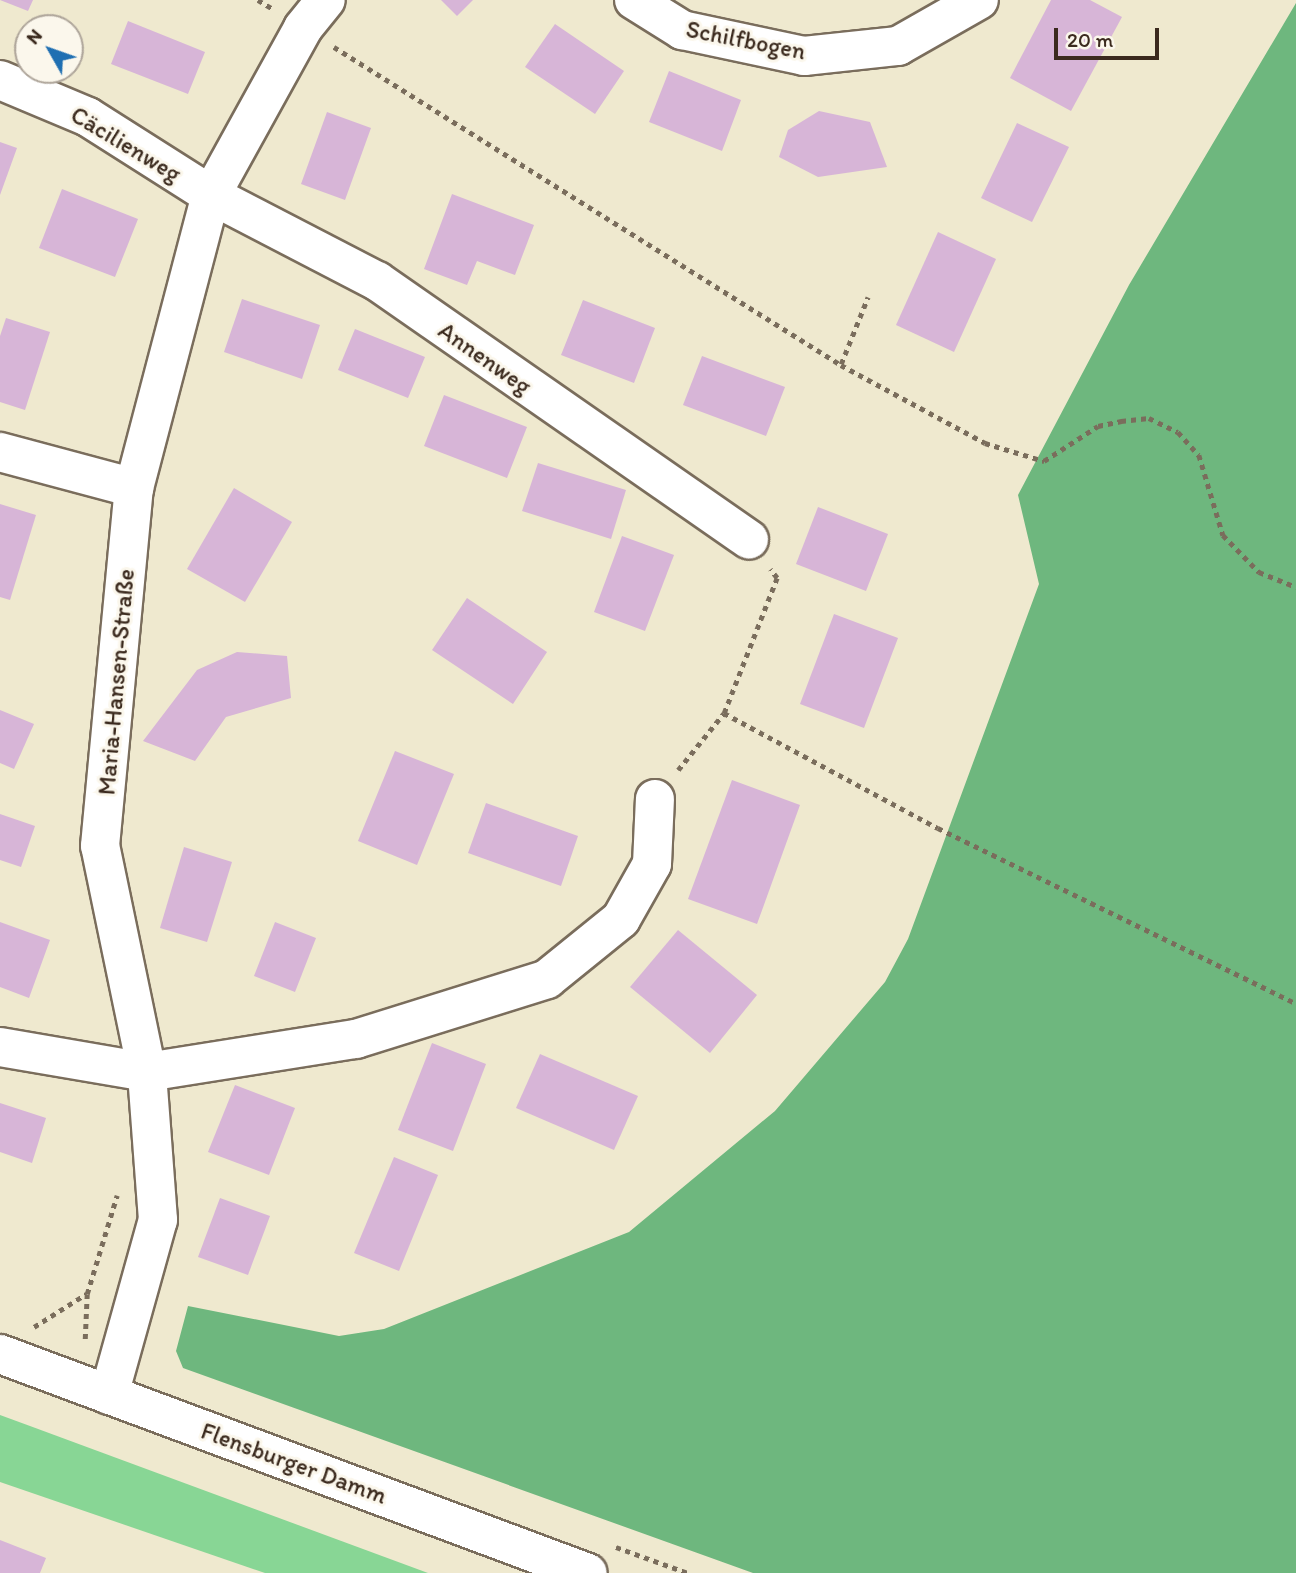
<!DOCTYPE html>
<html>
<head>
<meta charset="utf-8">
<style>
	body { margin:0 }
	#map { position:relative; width:1296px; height:1573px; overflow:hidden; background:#efe9cf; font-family:Itim,sans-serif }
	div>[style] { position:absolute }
	.green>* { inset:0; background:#88d695 }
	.forest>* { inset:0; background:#6eb77e }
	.building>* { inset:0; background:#d7b5d7 }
	.path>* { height:4.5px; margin-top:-2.25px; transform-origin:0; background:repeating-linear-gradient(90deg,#7a6d5c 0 5px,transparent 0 10px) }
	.roads { filter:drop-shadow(2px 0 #7a6d5c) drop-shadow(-2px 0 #7a6d5c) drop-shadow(0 2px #7a6d5c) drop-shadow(0 -2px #7a6d5c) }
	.minor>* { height:38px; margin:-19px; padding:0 19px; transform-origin:19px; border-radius:19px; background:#fff }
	span { translate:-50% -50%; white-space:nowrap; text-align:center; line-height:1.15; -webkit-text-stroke:6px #fbf7ec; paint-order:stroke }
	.street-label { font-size:24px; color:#3b2a1e }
	.north { position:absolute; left:14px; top:14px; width:70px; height:70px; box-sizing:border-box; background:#fbf7ec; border:2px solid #aea59a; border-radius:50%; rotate:310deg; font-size:19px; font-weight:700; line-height:28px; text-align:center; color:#3b2a1e }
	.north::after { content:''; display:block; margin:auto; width:24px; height:32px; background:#1f6fb2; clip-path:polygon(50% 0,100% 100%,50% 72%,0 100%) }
	.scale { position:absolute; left:1054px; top:28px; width:105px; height:32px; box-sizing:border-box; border:4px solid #3b2a1e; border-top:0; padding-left:9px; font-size:21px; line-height:24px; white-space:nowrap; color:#3b2a1e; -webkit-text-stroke:5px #fbf7ec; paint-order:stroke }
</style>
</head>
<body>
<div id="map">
	<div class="green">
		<div style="clip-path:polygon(0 1415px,30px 1426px,428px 1573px,265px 1573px,0 1482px)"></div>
	</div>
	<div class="forest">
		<div style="clip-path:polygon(1296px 3px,1296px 1573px,753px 1573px,183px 1368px,176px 1351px,188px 1306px,339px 1336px,384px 1329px,629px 1232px,775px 1111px,885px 982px,908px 939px,1039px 584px,1018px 495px,1129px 285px)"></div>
	</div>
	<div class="building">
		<div style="clip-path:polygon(0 0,33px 0,28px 11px)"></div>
		<div style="clip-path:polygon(441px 0,473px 0,457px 16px)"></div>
		<div style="clip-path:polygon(1051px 0,1090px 0,1122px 17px,1071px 111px,1010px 78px)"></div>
		<div style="clip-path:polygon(128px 21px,205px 52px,188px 94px,111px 64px)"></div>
		<div style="clip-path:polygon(555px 24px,624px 71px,595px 114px,525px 67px)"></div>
		<div style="clip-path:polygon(669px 71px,741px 100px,722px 151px,649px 122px)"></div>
		<div style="clip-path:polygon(819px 111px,870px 122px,887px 167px,818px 177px,779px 157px,788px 130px)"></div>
		<div style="clip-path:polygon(327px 112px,371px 128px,345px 200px,301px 184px)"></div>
		<div style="clip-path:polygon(1017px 123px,1069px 147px,1032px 222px,981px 198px)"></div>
		<div style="clip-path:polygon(0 142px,17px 148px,0 195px)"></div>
		<div style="clip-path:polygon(62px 189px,138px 219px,115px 277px,39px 248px)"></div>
		<div style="clip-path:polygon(452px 194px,534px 225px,515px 275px,477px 261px,467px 285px,424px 269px)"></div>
		<div style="clip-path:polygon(938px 232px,996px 259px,954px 352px,896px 325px)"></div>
		<div style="clip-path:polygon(242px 299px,320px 325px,302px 379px,224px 352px)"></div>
		<div style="clip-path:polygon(583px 300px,655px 328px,634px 383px,561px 355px)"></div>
		<div style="clip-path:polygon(6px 318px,50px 332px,25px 410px,0 402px,0 336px)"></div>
		<div style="clip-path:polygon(355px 329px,425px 357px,408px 398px,338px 370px)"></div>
		<div style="clip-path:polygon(702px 356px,785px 387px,766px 436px,683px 405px)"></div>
		<div style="clip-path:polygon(444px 395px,527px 427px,507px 478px,424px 446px)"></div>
		<div style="clip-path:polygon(538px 463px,626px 490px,611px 539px,522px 511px)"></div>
		<div style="clip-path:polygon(234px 488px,292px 522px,245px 602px,187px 569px)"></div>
		<div style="clip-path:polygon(0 504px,36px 515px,10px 600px,0 597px)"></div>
		<div style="clip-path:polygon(818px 507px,888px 534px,866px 591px,796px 564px)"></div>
		<div style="clip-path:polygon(622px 536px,674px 555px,645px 631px,594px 612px)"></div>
		<div style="clip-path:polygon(467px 598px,547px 652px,513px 704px,432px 650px)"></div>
		<div style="clip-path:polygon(834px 614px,898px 638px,864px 728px,800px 704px)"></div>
		<div style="clip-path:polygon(237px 652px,287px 656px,291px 698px,226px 717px,195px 761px,143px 741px,197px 670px)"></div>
		<div style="clip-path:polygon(0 710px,34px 724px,14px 769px,0 763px)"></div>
		<div style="clip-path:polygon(395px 751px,454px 774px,417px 865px,358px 841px)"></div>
		<div style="clip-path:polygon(732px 780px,800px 805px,757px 924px,688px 899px)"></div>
		<div style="clip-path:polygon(486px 803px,578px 836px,561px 886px,468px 853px)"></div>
		<div style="clip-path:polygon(0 814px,35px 826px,21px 867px,0 860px)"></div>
		<div style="clip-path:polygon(184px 847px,232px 862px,207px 942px,160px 928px)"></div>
		<div style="clip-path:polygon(0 922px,50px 940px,29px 998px,0 987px)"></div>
		<div style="clip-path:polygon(275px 922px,316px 938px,295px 992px,254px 976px)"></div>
		<div style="clip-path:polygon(678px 930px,757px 995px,710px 1053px,630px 987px)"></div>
		<div style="clip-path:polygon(432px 1043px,486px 1064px,453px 1151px,398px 1130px)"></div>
		<div style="clip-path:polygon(540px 1054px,638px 1096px,614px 1150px,516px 1108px)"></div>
		<div style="clip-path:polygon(235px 1085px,295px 1108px,269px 1175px,208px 1152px)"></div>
		<div style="clip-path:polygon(0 1103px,46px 1118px,32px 1163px,0 1152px)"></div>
		<div style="clip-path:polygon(394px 1157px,438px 1175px,399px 1271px,354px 1253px)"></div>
		<div style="clip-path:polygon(220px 1198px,270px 1216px,248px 1275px,198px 1257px)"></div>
		<div style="clip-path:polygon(0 1540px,46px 1558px,40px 1573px,0 1573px)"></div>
	</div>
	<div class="path">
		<div style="left:258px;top:0;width:17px;rotate:31deg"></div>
		<div style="left:334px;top:47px;width:598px;rotate:32.1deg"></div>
		<div style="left:841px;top:365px;width:164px;rotate:28.4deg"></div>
		<div style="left:985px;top:443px;width:62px;rotate:17deg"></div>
		<div style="left:1044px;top:461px;width:64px;rotate:-32.9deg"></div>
		<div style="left:1098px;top:426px;width:24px;rotate:-12deg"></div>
		<div style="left:1121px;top:421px;width:28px;rotate:-6deg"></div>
		<div style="left:1149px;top:418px;width:32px;rotate:26deg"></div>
		<div style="left:1178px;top:432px;width:31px;rotate:48deg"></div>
		<div style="left:1199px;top:455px;width:84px;rotate:73.3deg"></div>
		<div style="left:1223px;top:535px;width:52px;rotate:45.8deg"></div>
		<div style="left:1259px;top:572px;width:40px;rotate:22deg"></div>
		<div style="left:841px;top:364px;width:72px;rotate:-68.1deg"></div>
		<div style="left:724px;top:713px;width:243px;rotate:28.3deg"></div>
		<div style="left:938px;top:828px;width:398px;rotate:26.1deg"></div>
		<div style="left:678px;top:770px;width:73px;rotate:-51.1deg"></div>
		<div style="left:724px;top:713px;width:145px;rotate:-68.6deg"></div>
		<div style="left:777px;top:578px;width:11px;rotate:-128deg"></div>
		<div style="left:34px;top:1327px;width:62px;rotate:-32.4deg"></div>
		<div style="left:85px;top:1339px;width:45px;rotate:-87.5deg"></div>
		<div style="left:87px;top:1294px;width:103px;rotate:-73.1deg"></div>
		<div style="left:616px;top:1547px;width:77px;rotate:19.9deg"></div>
	</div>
	<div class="roads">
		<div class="minor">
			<div style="left:634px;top:0;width:57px;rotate:32deg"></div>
			<div style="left:682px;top:30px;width:125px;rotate:12deg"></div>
			<div style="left:804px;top:56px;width:95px;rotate:-6.1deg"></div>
			<div style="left:898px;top:46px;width:93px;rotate:-29.6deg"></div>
			<div style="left:0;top:80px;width:95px;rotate:22.8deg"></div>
			<div style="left:88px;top:117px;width:146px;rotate:32.4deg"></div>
			<div style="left:211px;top:195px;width:187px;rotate:27.4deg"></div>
			<div style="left:377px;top:281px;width:453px;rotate:34.8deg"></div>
			<div style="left:0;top:452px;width:139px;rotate:15deg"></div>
			<div style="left:0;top:1047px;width:149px;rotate:9.7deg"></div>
			<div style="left:147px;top:1072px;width:212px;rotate:-9deg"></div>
			<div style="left:356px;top:1039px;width:200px;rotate:-17.4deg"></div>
			<div style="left:547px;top:979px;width:95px;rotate:-39deg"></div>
			<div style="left:621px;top:919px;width:63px;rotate:-60.6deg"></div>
			<div style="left:652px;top:864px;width:65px;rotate:-87.4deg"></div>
			<div style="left:0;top:1354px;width:627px;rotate:20.43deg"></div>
			<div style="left:109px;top:1395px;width:182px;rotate:-74.4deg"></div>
			<div style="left:158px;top:1220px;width:148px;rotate:-94.3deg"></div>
			<div style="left:147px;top:1072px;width:231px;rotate:-101.7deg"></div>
			<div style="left:100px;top:846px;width:360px;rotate:-84.6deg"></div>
			<div style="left:134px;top:488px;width:303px;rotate:-75.3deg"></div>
			<div style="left:211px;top:195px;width:191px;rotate:-61.1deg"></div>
			<div style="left:303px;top:28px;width:36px;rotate:-51deg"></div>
		</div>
	</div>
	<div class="street-label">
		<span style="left:746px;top:40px;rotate:11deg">Schilfbogen</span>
		<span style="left:126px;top:144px;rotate:31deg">Cäcilienweg</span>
		<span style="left:485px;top:358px;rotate:35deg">Annenweg</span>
		<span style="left:116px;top:682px;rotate:-85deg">Maria-Hansen-Straße</span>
		<span style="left:294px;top:1463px;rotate:20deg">Flensburger Damm</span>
	</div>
	<div class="north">N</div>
	<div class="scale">20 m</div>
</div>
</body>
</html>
